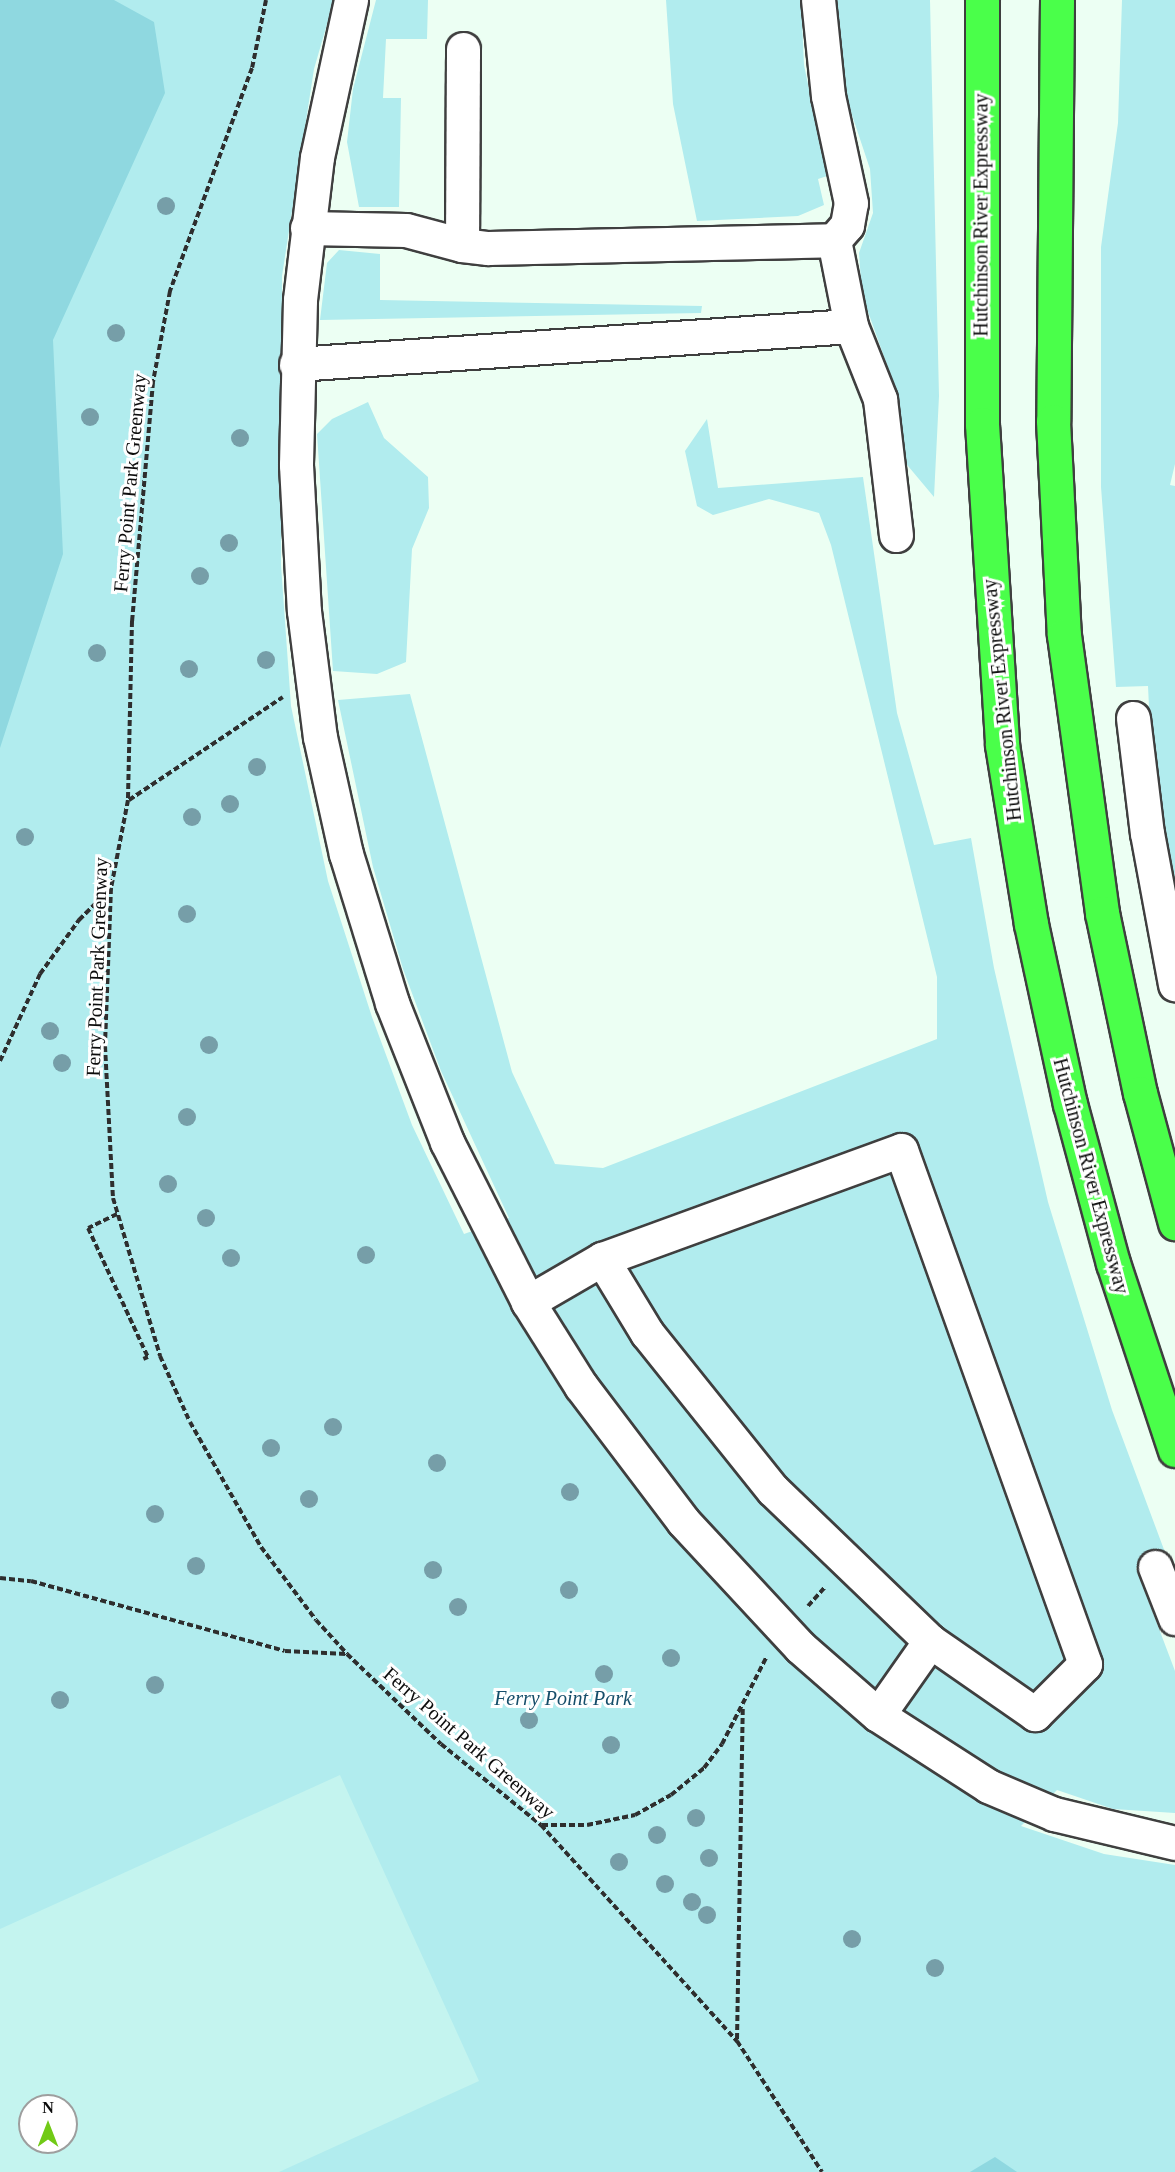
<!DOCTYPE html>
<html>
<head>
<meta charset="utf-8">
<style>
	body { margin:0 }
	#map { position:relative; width:1175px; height:2172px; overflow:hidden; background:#ecfff3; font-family:"Times New Roman",serif }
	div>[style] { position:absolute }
	.green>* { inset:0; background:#b1ecee }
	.forest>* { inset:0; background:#8fd8e0 }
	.pitch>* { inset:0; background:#c4f4ef }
	.path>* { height:4px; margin-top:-2px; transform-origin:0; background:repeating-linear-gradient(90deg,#2e2e2e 0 6px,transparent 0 9px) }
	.roads { filter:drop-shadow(2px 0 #3f3f3f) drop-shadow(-2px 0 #3f3f3f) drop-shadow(0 2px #3f3f3f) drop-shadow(0 -2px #3f3f3f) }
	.minor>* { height:33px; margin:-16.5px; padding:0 16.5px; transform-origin:16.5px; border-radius:16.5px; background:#fff }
	.highway>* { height:33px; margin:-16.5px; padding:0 16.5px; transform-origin:16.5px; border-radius:16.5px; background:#4aff4a }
	.trees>* { width:18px; height:18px; margin:-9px; border-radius:50%; background:#769ea8 }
	span { translate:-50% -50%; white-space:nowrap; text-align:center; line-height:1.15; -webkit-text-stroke:6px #fff; paint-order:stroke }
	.street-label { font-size:20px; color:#0c0c0c }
	.park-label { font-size:20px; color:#164e6a; font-style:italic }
	.north { position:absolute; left:18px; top:2094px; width:60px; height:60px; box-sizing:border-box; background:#fff; border:2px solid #9e9e9e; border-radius:50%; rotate:0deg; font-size:16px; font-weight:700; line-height:24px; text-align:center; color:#0c0c0c }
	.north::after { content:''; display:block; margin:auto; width:21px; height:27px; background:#71ca16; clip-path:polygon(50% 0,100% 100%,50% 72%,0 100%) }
</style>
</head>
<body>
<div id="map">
	<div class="green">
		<div style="clip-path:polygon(evenodd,0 0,334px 0,314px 69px,282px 276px,281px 565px,291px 706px,328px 881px,372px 1017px,412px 1125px,464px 1234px,509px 1218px,441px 1071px,403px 969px,373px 867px,338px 700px,410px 694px,512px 1072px,555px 1164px,603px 1168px,937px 1039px,937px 977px,831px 545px,819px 513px,769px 499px,713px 515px,697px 506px,685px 451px,707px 419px,718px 488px,863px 477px,897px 713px,934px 845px,971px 838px,994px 968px,1048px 1202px,1112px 1410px,1166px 1555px,1136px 1568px,1175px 1671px,1175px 1813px,1113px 1809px,1057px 1790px,1021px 1826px,1104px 1854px,1175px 1865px,1175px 2172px,0 2172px,0 0,30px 2106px,66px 2106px,66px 2142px,30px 2142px,30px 2106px)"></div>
		<div style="clip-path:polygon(376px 0,428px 0,427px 39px,386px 39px,383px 98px,401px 98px,399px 207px,359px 207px,347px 142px,353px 89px)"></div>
		<div style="clip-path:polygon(666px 0,801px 0,804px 65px,827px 176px,818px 179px,824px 205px,798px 216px,697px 221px,673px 104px)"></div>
		<div style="clip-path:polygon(835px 0,930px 0,939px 396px,934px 497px,903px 460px,896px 390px,862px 295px,859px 253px,873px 213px,870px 169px,847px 100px)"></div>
		<div style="clip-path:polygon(1122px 0,1175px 0,1175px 464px,1170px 485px,1175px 486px,1175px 939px,1150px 728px,1148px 686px,1116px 687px,1101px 487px,1101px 247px,1118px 123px)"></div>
		<div style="clip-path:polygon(339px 250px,380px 254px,380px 300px,702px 306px,701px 313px,320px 320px,327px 263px)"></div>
		<div style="clip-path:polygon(368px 402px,384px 438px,428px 477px,429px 508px,412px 549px,406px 662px,377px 674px,333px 671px,317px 434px,332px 419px)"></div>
	</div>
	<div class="forest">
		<div style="clip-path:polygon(0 0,114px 0,154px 22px,165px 93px,53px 340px,63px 554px,0 748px)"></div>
		<div style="clip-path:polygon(995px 2157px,1017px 2172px,970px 2172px)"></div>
	</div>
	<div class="pitch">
		<div style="clip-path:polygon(evenodd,340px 1775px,479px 2081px,279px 2172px,0 2172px,0 1929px,340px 1775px,30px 2106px,66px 2106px,66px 2142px,30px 2142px,30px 2106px)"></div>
	</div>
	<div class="path">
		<div style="left:266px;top:0;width:69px;rotate:101.6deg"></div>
		<div style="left:252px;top:68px;width:238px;rotate:110.2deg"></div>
		<div style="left:170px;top:291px;width:93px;rotate:100.6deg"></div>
		<div style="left:153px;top:382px;width:240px;rotate:95deg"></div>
		<div style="left:132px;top:621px;width:179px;rotate:91.3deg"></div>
		<div style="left:128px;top:800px;width:90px;rotate:100.9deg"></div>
		<div style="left:111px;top:888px;width:158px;rotate:92.2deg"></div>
		<div style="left:105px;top:1046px;width:152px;rotate:87deg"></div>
		<div style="left:113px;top:1198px;width:165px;rotate:73.4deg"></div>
		<div style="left:160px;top:1356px;width:72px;rotate:65.6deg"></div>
		<div style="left:190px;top:1422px;width:144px;rotate:60.4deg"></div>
		<div style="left:261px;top:1547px;width:91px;rotate:53deg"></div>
		<div style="left:316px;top:1620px;width:46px;rotate:47.6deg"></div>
		<div style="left:347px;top:1654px;width:130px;rotate:43.8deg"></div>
		<div style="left:441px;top:1744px;width:129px;rotate:39deg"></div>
		<div style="left:541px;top:1825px;width:292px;rotate:47.8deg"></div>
		<div style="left:737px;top:2041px;width:156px;rotate:57deg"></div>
		<div style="left:129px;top:800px;width:185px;rotate:-33.8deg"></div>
		<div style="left:0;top:1061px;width:96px;rotate:-65.3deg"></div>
		<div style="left:40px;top:974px;width:67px;rotate:-54.2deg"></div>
		<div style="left:79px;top:920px;width:45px;rotate:-45deg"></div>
		<div style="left:117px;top:1214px;width:32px;rotate:154deg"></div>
		<div style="left:88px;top:1228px;width:142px;rotate:65.1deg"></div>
		<div style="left:148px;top:1357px;width:5px;rotate:158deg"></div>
		<div style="left:0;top:1578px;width:31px;rotate:6deg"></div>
		<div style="left:31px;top:1581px;width:263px;rotate:15.4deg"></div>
		<div style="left:285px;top:1651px;width:61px;rotate:2.8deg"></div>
		<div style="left:808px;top:1606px;width:25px;rotate:-48deg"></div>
		<div style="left:542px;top:1825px;width:45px"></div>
		<div style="left:587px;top:1825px;width:49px;rotate:-11.8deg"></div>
		<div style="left:635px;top:1815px;width:41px;rotate:-29.1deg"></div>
		<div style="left:671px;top:1795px;width:43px;rotate:-39.3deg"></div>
		<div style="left:704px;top:1768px;width:30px;rotate:-53deg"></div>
		<div style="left:722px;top:1744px;width:97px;rotate:-62.9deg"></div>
		<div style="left:737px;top:2039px;width:331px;rotate:-89deg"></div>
	</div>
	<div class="roads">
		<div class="minor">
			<div style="left:351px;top:0;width:161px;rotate:102.2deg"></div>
			<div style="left:317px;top:157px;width:144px;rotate:96.8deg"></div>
			<div style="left:300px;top:300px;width:165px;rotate:91.4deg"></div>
			<div style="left:296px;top:465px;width:146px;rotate:86.9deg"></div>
			<div style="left:304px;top:611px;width:127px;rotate:82.8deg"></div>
			<div style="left:320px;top:737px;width:120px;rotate:77.5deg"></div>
			<div style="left:346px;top:854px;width:156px;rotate:72.8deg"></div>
			<div style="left:392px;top:1003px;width:149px;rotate:68.4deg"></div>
			<div style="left:447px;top:1142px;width:179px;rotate:63.1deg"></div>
			<div style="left:528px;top:1302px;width:99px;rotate:57.8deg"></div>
			<div style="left:581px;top:1386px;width:169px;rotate:52.9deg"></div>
			<div style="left:683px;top:1521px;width:172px;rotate:47.1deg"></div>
			<div style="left:800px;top:1647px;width:103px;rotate:41.1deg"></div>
			<div style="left:878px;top:1715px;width:131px;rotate:32.8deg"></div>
			<div style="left:988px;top:1786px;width:72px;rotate:23deg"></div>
			<div style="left:1054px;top:1814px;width:124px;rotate:13.5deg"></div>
			<div style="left:307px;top:228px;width:99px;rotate:1.2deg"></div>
			<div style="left:406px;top:230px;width:58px;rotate:15deg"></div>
			<div style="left:462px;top:245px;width:26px;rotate:7deg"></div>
			<div style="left:488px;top:248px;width:346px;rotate:-1.3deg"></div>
			<div style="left:834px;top:240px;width:20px;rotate:-49deg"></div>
			<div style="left:847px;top:225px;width:22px;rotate:-80deg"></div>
			<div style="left:851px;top:203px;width:109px;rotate:-102.1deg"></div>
			<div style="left:828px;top:96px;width:97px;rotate:-95.9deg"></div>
			<div style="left:834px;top:240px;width:88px;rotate:78.8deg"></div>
			<div style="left:851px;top:326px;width:79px;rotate:68.3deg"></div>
			<div style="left:880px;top:399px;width:137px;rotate:83.3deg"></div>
			<div style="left:462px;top:245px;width:196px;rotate:-89.7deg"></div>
			<div style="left:296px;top:364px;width:556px;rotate:-3.92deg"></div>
			<div style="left:1133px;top:718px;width:116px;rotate:83.1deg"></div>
			<div style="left:1147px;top:833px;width:154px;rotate:79.5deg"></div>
			<div style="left:602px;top:1259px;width:87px;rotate:58.7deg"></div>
			<div style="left:647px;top:1333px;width:201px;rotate:51.3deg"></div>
			<div style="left:773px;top:1490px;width:218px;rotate:43.9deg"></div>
			<div style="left:528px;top:1302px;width:86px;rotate:-30.2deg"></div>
			<div style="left:602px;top:1259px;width:318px;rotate:-20deg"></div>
			<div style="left:901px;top:1150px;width:546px;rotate:70.3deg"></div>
			<div style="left:1085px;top:1664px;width:71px;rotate:135deg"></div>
			<div style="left:1035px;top:1714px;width:128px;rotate:-145.2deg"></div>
			<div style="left:930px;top:1641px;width:90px;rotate:125.1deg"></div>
			<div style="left:1155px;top:1567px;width:55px;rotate:68.6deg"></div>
		</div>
		<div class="highway">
			<div style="left:982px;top:0;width:424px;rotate:90deg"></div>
			<div style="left:982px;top:424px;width:322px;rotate:86.4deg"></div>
			<div style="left:1002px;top:745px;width:181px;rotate:80.8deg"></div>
			<div style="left:1031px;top:924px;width:184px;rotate:77.8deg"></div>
			<div style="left:1070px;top:1104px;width:165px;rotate:74.9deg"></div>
			<div style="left:1113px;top:1263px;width:197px;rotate:71.7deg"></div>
			<div style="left:1057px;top:0;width:421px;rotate:90.5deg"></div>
			<div style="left:1053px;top:421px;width:214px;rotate:87.1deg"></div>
			<div style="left:1064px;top:635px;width:281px;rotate:82.2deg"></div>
			<div style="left:1102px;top:913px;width:184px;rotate:78.1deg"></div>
			<div style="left:1140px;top:1093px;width:135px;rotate:74.9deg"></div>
		</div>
	</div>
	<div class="trees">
		<div style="left:166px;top:206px"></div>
		<div style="left:116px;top:333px"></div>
		<div style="left:90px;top:417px"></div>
		<div style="left:240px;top:438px"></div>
		<div style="left:229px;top:543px"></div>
		<div style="left:200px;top:576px"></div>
		<div style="left:97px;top:653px"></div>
		<div style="left:266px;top:660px"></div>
		<div style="left:189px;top:669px"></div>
		<div style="left:257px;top:767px"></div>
		<div style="left:230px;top:804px"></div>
		<div style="left:192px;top:817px"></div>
		<div style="left:25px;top:837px"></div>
		<div style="left:187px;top:914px"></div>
		<div style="left:50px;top:1031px"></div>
		<div style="left:209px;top:1045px"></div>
		<div style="left:62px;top:1063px"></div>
		<div style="left:187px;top:1117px"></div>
		<div style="left:168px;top:1184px"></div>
		<div style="left:206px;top:1218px"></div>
		<div style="left:366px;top:1255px"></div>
		<div style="left:231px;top:1258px"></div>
		<div style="left:333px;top:1427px"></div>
		<div style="left:271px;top:1448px"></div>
		<div style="left:437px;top:1463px"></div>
		<div style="left:570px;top:1492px"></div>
		<div style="left:309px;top:1499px"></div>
		<div style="left:155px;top:1514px"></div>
		<div style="left:196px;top:1566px"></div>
		<div style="left:433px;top:1570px"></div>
		<div style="left:569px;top:1590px"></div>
		<div style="left:458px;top:1607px"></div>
		<div style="left:671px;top:1658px"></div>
		<div style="left:604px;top:1674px"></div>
		<div style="left:155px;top:1685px"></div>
		<div style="left:60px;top:1700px"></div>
		<div style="left:529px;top:1720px"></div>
		<div style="left:611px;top:1745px"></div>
		<div style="left:696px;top:1818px"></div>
		<div style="left:657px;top:1835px"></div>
		<div style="left:709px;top:1858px"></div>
		<div style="left:619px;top:1862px"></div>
		<div style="left:665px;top:1884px"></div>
		<div style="left:692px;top:1902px"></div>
		<div style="left:707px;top:1915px"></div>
		<div style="left:852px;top:1939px"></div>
		<div style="left:935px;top:1968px"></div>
	</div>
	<div class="street-label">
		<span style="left:981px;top:215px;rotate:-90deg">Hutchinson River Expressway</span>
		<span style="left:130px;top:483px;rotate:-85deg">Ferry Point Park Greenway</span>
		<span style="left:1002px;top:700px;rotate:-96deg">Hutchinson River Expressway</span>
		<span style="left:97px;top:967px;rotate:-88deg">Ferry Point Park Greenway</span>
		<span style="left:1091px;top:1176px;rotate:75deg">Hutchinson River Expressway</span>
		<span style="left:469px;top:1743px;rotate:41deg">Ferry Point Park Greenway</span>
	</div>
	<div class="park-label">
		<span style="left:563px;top:1698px">Ferry Point Park</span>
	</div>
	<div class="north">N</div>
</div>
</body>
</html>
